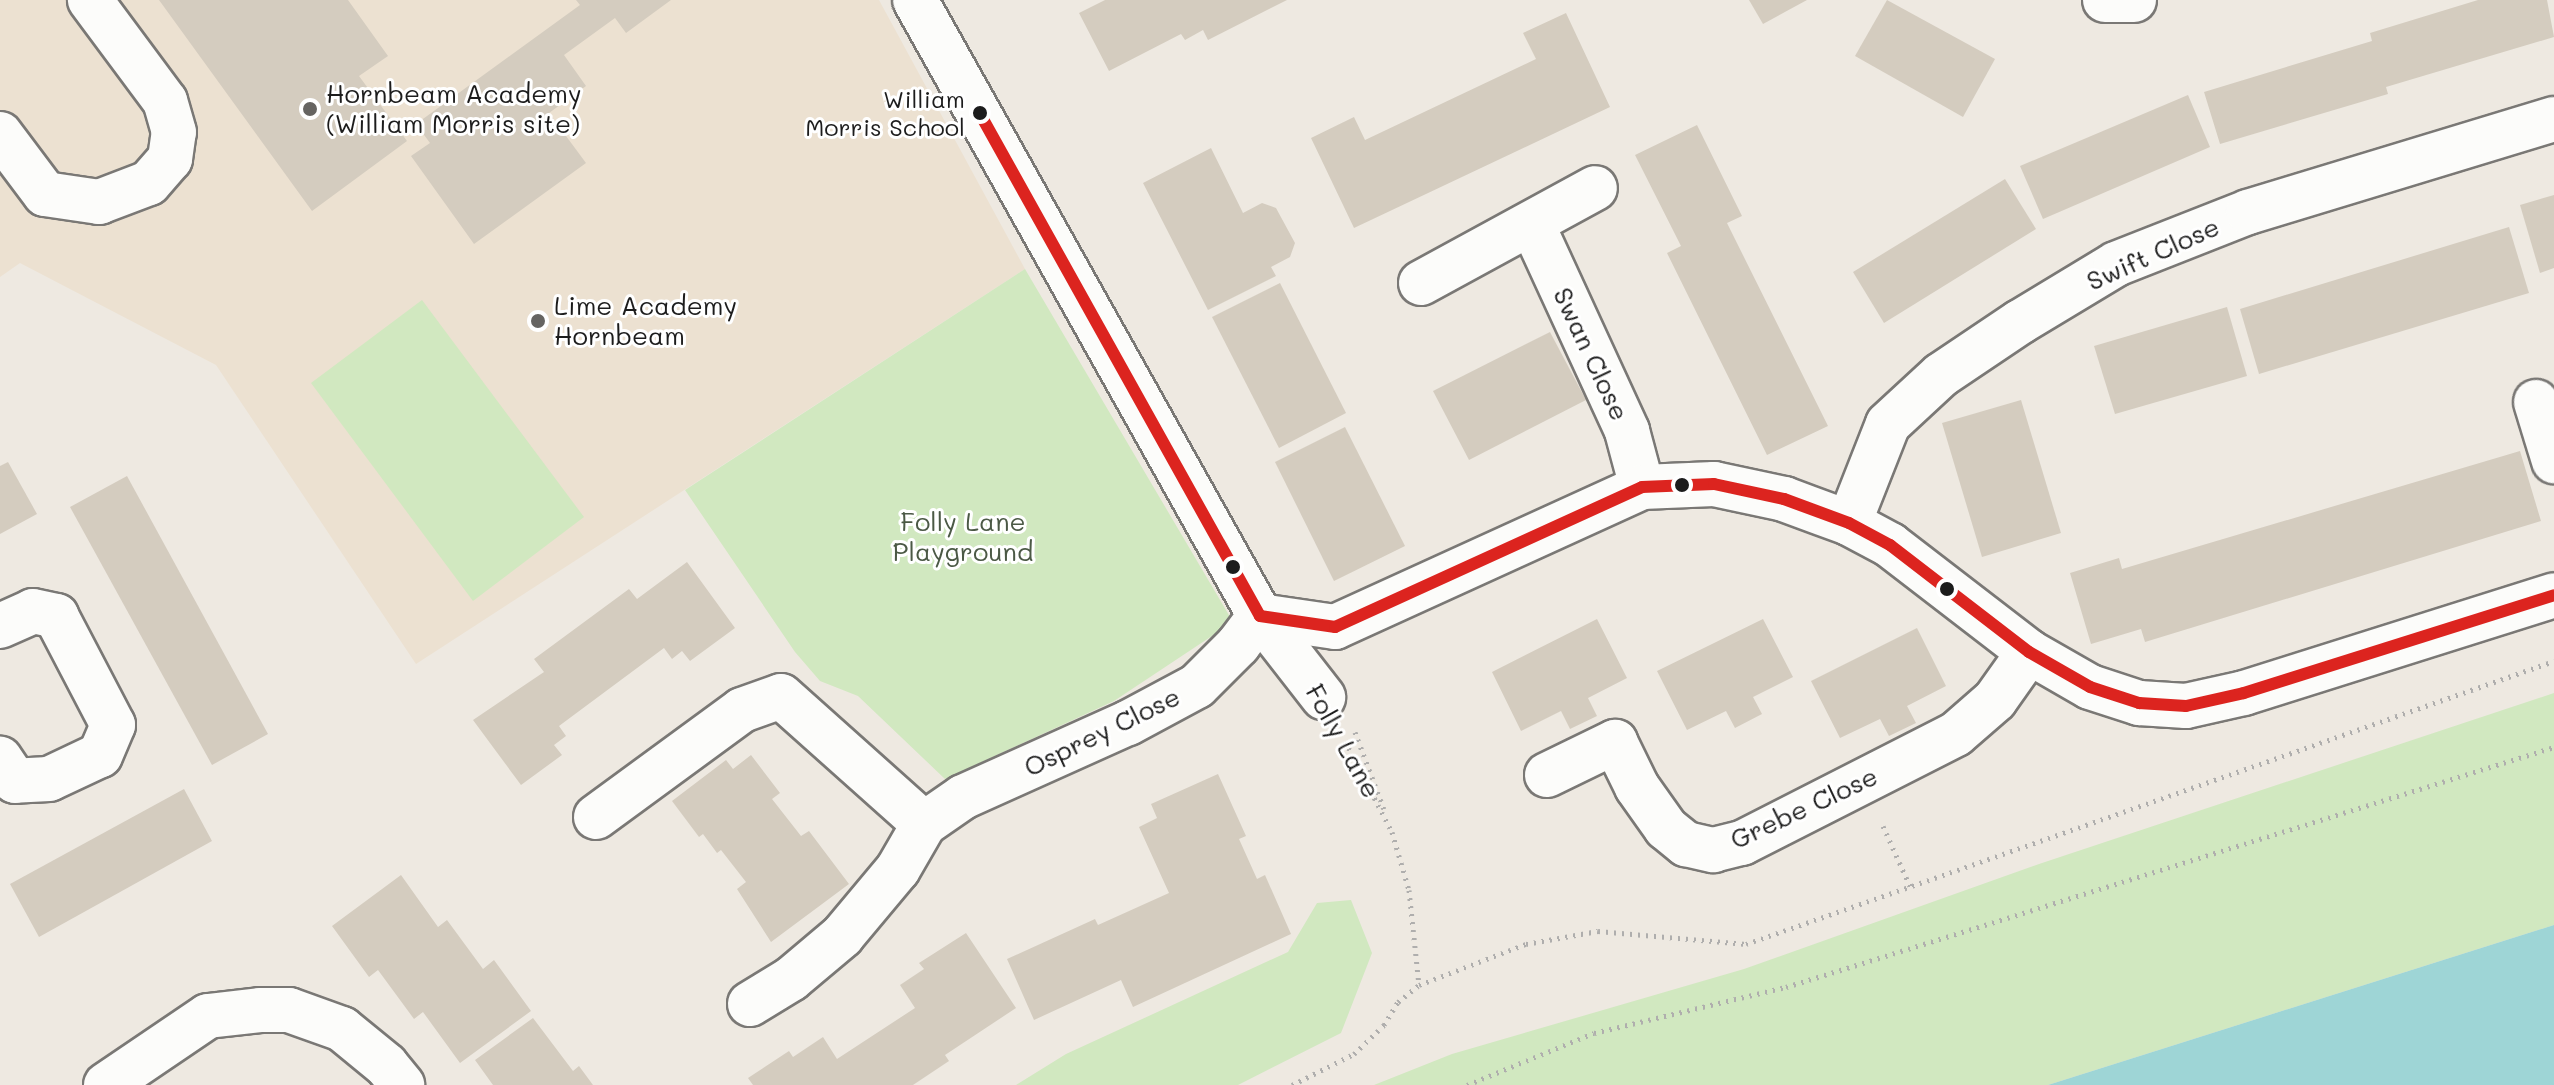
<!DOCTYPE html>
<html>
<head>
<meta charset="utf-8">
<style>
	body { margin:0 }
	#map { position:relative; width:2554px; height:1085px; overflow:hidden; background:#eee9e1; font-family:Mali,sans-serif }
	div>[style] { position:absolute }
	.built>* { inset:0; background:#ece1d1 }
	.green>* { inset:0; background:#d1e8c0 }
	.water>* { inset:0; background:#9ed5d6 }
	.building>* { inset:0; background:#d4ccbf }
	.path>* { height:5px; margin-top:-2.5px; transform-origin:0; background:repeating-linear-gradient(90deg,#afaead 0 2px,transparent 0 8px) }
	.roads { filter:drop-shadow(2px 0 #7a7875) drop-shadow(-2px 0 #7a7875) drop-shadow(0 2px #7a7875) drop-shadow(0 -2px #7a7875) }
	.minor>* { height:44px; margin:-22px; padding:0 22px; transform-origin:22px; border-radius:22px; background:#fcfcfa }
	.bus-1>* { height:12px; margin:-6px; padding:0 6px; transform-origin:6px; border-radius:6px; background:#dc241f }
	.dots>* { width:22px; height:22px; translate:-50% -50%; box-sizing:border-box; border:4px solid #fff; border-radius:50% }
	span { translate:-50% -50%; white-space:nowrap; text-align:center; line-height:1.15; -webkit-text-stroke:6px #fff; paint-order:stroke }
	.bus-label { font-size:24px; color:#1c1c1c }
	.right { translate:-100% -50%; text-align:right }
	.poi-label { font-size:26px; color:#1c1c1c }
	.left { translate:0 -50%; text-align:left }
	.street-label { font-size:26px; color:#1c1c1c }
	.park-label { font-size:26px; color:#4b5945 }
</style>
</head>
<body>
<div id="map">
	<div class="built">
		<div style="clip-path:polygon(0 0,879px 0,1025px 269px,416px 664px,216px 365px,20px 263px,0 277px)"></div>
	</div>
	<div class="green">
		<div style="clip-path:polygon(1025px 269px,1233px 622px,1114px 701px,945px 779px,858px 696px,820px 681px,795px 652px,685px 490px)"></div>
		<div style="clip-path:polygon(422px 300px,584px 517px,473px 601px,311px 383px)"></div>
		<div style="clip-path:polygon(2554px 693px,2554px 925px,2048px 1085px,1374px 1085px,1452px 1054px,1744px 969px,2042px 863px)"></div>
		<div style="clip-path:polygon(1351px 900px,1372px 953px,1341px 1033px,1238px 1085px,1016px 1085px,1066px 1054px,1288px 952px,1317px 903px)"></div>
	</div>
	<div class="water">
		<div style="clip-path:polygon(2554px 925px,2554px 1085px,2048px 1085px)"></div>
	</div>
	<div class="building">
		<div style="clip-path:polygon(159px 0,348px 0,388px 56px,359px 76px,407px 141px,312px 211px)"></div>
		<div style="clip-path:polygon(576px 0,671px 0,626px 33px,615px 18px,564px 55px,586px 86px,549px 113px,586px 163px,474px 244px,411px 156px,430px 143px,416px 124px,580px 5px)"></div>
		<div style="clip-path:polygon(1105px 0,1287px 0,1208px 40px,1203px 30px,1185px 40px,1181px 34px,1109px 71px,1079px 13px)"></div>
		<div style="clip-path:polygon(1749px 0,1807px 0,1763px 24px)"></div>
		<div style="clip-path:polygon(1887px 0,1995px 59px,1963px 117px,1855px 56px)"></div>
		<div style="clip-path:polygon(2478px 0,2547px 0,2554px 37px,2386px 87px,2388px 94px,2220px 144px,2204px 92px,2372px 41px,2370px 33px)"></div>
		<div style="clip-path:polygon(1566px 13px,1610px 107px,1354px 228px,1311px 138px,1354px 117px,1365px 140px,1536px 59px,1523px 33px)"></div>
		<div style="clip-path:polygon(2188px 95px,2210px 147px,2043px 219px,2020px 166px)"></div>
		<div style="clip-path:polygon(1697px 125px,1742px 216px,1727px 223px,1828px 426px,1767px 455px,1667px 253px,1681px 246px,1635px 155px)"></div>
		<div style="clip-path:polygon(1211px 148px,1243px 213px,1262px 203px,1276px 208px,1295px 243px,1290px 257px,1271px 267px,1276px 276px,1208px 310px,1143px 183px)"></div>
		<div style="clip-path:polygon(2005px 179px,2036px 229px,1884px 323px,1853px 272px)"></div>
		<div style="clip-path:polygon(2554px 195px,2554px 268px,2540px 273px,2520px 205px)"></div>
		<div style="clip-path:polygon(2509px 227px,2529px 293px,2259px 374px,2240px 309px)"></div>
		<div style="clip-path:polygon(1280px 283px,1346px 413px,1279px 448px,1212px 317px)"></div>
		<div style="clip-path:polygon(2227px 307px,2247px 376px,2115px 414px,2094px 346px)"></div>
		<div style="clip-path:polygon(1550px 332px,1586px 400px,1469px 460px,1433px 391px)"></div>
		<div style="clip-path:polygon(2021px 400px,2061px 533px,1982px 557px,1942px 423px)"></div>
		<div style="clip-path:polygon(1345px 427px,1405px 546px,1334px 581px,1275px 462px)"></div>
		<div style="clip-path:polygon(2520px 451px,2541px 521px,2145px 642px,2141px 629px,2091px 644px,2070px 573px,2119px 558px,2122px 569px)"></div>
		<div style="clip-path:polygon(8px 462px,37px 514px,0 534px,0 466px)"></div>
		<div style="clip-path:polygon(127px 476px,268px 734px,212px 765px,70px 507px)"></div>
		<div style="clip-path:polygon(687px 562px,735px 628px,690px 661px,682px 651px,672px 659px,664px 648px,559px 726px,566px 736px,554px 745px,562px 755px,521px 785px,473px 720px,544px 672px,534px 659px,629px 589px,637px 599px)"></div>
		<div style="clip-path:polygon(1597px 619px,1627px 678px,1588px 698px,1597px 716px,1570px 729px,1561px 711px,1521px 731px,1492px 672px)"></div>
		<div style="clip-path:polygon(1763px 619px,1793px 677px,1753px 697px,1762px 714px,1735px 728px,1726px 711px,1687px 730px,1657px 671px)"></div>
		<div style="clip-path:polygon(1917px 628px,1946px 686px,1907px 706px,1916px 723px,1889px 736px,1880px 719px,1840px 738px,1811px 681px)"></div>
		<div style="clip-path:polygon(751px 755px,780px 793px,772px 799px,801px 836px,809px 831px,849px 884px,771px 942px,737px 889px,746px 882px,721px 850px,717px 853px,703px 834px,699px 837px,672px 801px,726px 760px,733px 769px)"></div>
		<div style="clip-path:polygon(1218px 774px,1246px 836px,1239px 839px,1257px 879px,1265px 875px,1291px 934px,1133px 1007px,1121px 980px,1034px 1020px,1007px 959px,1095px 919px,1098px 925px,1169px 893px,1139px 827px,1157px 818px,1151px 804px)"></div>
		<div style="clip-path:polygon(184px 789px,212px 841px,39px 937px,10px 884px)"></div>
		<div style="clip-path:polygon(401px 875px,438px 927px,447px 920px,483px 969px,494px 960px,531px 1011px,460px 1063px,423px 1012px,414px 1019px,378px 970px,369px 977px,332px 926px)"></div>
		<div style="clip-path:polygon(966px 933px,1016px 1008px,945px 1055px,949px 1061px,913px 1085px,753px 1085px,748px 1078px,789px 1051px,793px 1057px,823px 1037px,837px 1059px,915px 1008px,900px 985px,924px 969px,919px 963px)"></div>
		<div style="clip-path:polygon(533px 1018px,573px 1071px,579px 1066px,593px 1085px,493px 1085px,475px 1060px)"></div>
	</div>
	<div class="path">
		<div style="left:1355px;top:732px;width:82px;rotate:69.4deg"></div>
		<div style="left:1345px;top:741px;width:102px;rotate:62.7deg"></div>
		<div style="left:1392px;top:832px;width:60px;rotate:73.7deg"></div>
		<div style="left:1409px;top:890px;width:96px;rotate:84deg"></div>
		<div style="left:1883px;top:826px;width:66px;rotate:65.8deg"></div>
		<div style="left:1292px;top:1085px;width:69px;rotate:-26.6deg"></div>
		<div style="left:1354px;top:1054px;width:42px;rotate:-44deg"></div>
		<div style="left:1384px;top:1025px;width:27px;rotate:-59deg"></div>
		<div style="left:1398px;top:1002px;width:27px;rotate:-39deg"></div>
		<div style="left:1419px;top:985px;width:115px;rotate:-21deg"></div>
		<div style="left:1526px;top:944px;width:73px;rotate:-10.2deg"></div>
		<div style="left:1598px;top:931px;width:149px;rotate:5deg"></div>
		<div style="left:1746px;top:944px;width:856px;rotate:-19.3deg"></div>
		<div style="left:1467px;top:1085px;width:137px;rotate:-22.3deg"></div>
		<div style="left:1594px;top:1033px;width:197px;rotate:-13.5deg"></div>
		<div style="left:1786px;top:987px;width:805px;rotate:-17.35deg"></div>
	</div>
	<div class="roads">
		<div class="minor">
			<div style="left:915px;top:0;width:706px;rotate:60.75deg"></div>
			<div style="left:1260px;top:616px;width:103px;rotate:52.1deg"></div>
			<div style="left:2105px;top:0;width:29px"></div>
			<div style="left:0;top:134px;width:75px;rotate:53.1deg"></div>
			<div style="left:45px;top:194px;width:55px;rotate:8.4deg"></div>
			<div style="left:99px;top:202px;width:53px;rotate:-20.8deg"></div>
			<div style="left:149px;top:183px;width:32px;rotate:-49deg"></div>
			<div style="left:170px;top:159px;width:27px;rotate:-82deg"></div>
			<div style="left:174px;top:132px;width:32px;rotate:-106deg"></div>
			<div style="left:165px;top:101px;width:126px;rotate:-126.6deg"></div>
			<div style="left:1532px;top:224px;width:228px;rotate:65.3deg"></div>
			<div style="left:1627px;top:431px;width:58px;rotate:75deg"></div>
			<div style="left:1421px;top:283px;width:198px;rotate:-28.6deg"></div>
			<div style="left:2536px;top:402px;width:62px;rotate:73deg"></div>
			<div style="left:1849px;top:523px;width:106px;rotate:-68.5deg"></div>
			<div style="left:1888px;top:424px;width:72px;rotate:-42.8deg"></div>
			<div style="left:1941px;top:375px;width:95px;rotate:-33.9deg"></div>
			<div style="left:2020px;top:322px;width:112px;rotate:-31.1deg"></div>
			<div style="left:2116px;top:264px;width:142px;rotate:-21.5deg"></div>
			<div style="left:2248px;top:212px;width:320px;rotate:-16.9deg"></div>
			<div style="left:1260px;top:616px;width:76px;rotate:8.3deg"></div>
			<div style="left:1335px;top:627px;width:337px;rotate:-24.5deg"></div>
			<div style="left:1642px;top:487px;width:72px;rotate:-2.4deg"></div>
			<div style="left:1714px;top:484px;width:72px;rotate:12.1deg"></div>
			<div style="left:1784px;top:499px;width:69px;rotate:20.3deg"></div>
			<div style="left:1849px;top:523px;width:47px;rotate:28.2deg"></div>
			<div style="left:1890px;top:545px;width:175px;rotate:37.6deg"></div>
			<div style="left:2029px;top:652px;width:70px;rotate:29.8deg"></div>
			<div style="left:2090px;top:687px;width:52px;rotate:18.1deg"></div>
			<div style="left:2139px;top:703px;width:47px;rotate:3.7deg"></div>
			<div style="left:2186px;top:706px;width:59px;rotate:-12.6deg"></div>
			<div style="left:2244px;top:693px;width:325px;rotate:-17.5deg"></div>
			<div style="left:0;top:626px;width:36px;rotate:-24deg"></div>
			<div style="left:33px;top:611px;width:24px;rotate:12deg"></div>
			<div style="left:56px;top:616px;width:123px;rotate:62.4deg"></div>
			<div style="left:113px;top:725px;width:33px;rotate:113deg"></div>
			<div style="left:100px;top:755px;width:56px;rotate:154.8deg"></div>
			<div style="left:49px;top:779px;width:34px;rotate:177deg"></div>
			<div style="left:15px;top:781px;width:27px;rotate:-124deg"></div>
			<div style="left:1547px;top:775px;width:76px;rotate:-25.9deg"></div>
			<div style="left:1615px;top:742px;width:50px;rotate:63.9deg"></div>
			<div style="left:1637px;top:787px;width:50px;rotate:54.7deg"></div>
			<div style="left:1666px;top:828px;width:26px;rotate:39deg"></div>
			<div style="left:1686px;top:844px;width:28px;rotate:13deg"></div>
			<div style="left:1713px;top:850px;width:30px;rotate:-14deg"></div>
			<div style="left:1742px;top:843px;width:240px;rotate:-27deg"></div>
			<div style="left:1956px;top:734px;width:52px;rotate:-41.1deg"></div>
			<div style="left:1995px;top:700px;width:59px;rotate:-54.7deg"></div>
			<div style="left:596px;top:817px;width:181px;rotate:-36.2deg"></div>
			<div style="left:742px;top:710px;width:41px;rotate:-19.7deg"></div>
			<div style="left:781px;top:696px;width:192px;rotate:41.8deg"></div>
			<div style="left:750px;top:1004px;width:48px;rotate:-31.4deg"></div>
			<div style="left:791px;top:979px;width:67px;rotate:-40.1deg"></div>
			<div style="left:842px;top:936px;width:87px;rotate:-50.1deg"></div>
			<div style="left:898px;top:869px;width:52px;rotate:-60deg"></div>
			<div style="left:924px;top:824px;width:47px;rotate:-34.7deg"></div>
			<div style="left:963px;top:797px;width:181px;rotate:-24.2deg"></div>
			<div style="left:1128px;top:723px;width:78px;rotate:-28.2deg"></div>
			<div style="left:1197px;top:686px;width:58px;rotate:-45deg"></div>
			<div style="left:1238px;top:645px;width:36px;rotate:-53deg"></div>
			<div style="left:106px;top:1085px;width:123px;rotate:-34.1deg"></div>
			<div style="left:208px;top:1016px;width:52px;rotate:-6.6deg"></div>
			<div style="left:260px;top:1010px;width:29px"></div>
			<div style="left:289px;top:1010px;width:56px;rotate:19.7deg"></div>
			<div style="left:342px;top:1029px;width:57px;rotate:39.3deg"></div>
			<div style="left:386px;top:1065px;width:26px;rotate:51deg"></div>
		</div>
	</div>
	<div class="bus-1">
		<div style="left:979px;top:112px;width:577px;rotate:60.86deg"></div>
		<div style="left:1260px;top:616px;width:76px;rotate:8.3deg"></div>
		<div style="left:1335px;top:627px;width:337px;rotate:-24.5deg"></div>
		<div style="left:1642px;top:487px;width:72px;rotate:-2.4deg"></div>
		<div style="left:1714px;top:484px;width:72px;rotate:12.1deg"></div>
		<div style="left:1784px;top:499px;width:69px;rotate:20.3deg"></div>
		<div style="left:1849px;top:523px;width:47px;rotate:28.2deg"></div>
		<div style="left:1890px;top:545px;width:175px;rotate:37.6deg"></div>
		<div style="left:2029px;top:652px;width:70px;rotate:29.8deg"></div>
		<div style="left:2090px;top:687px;width:52px;rotate:18.1deg"></div>
		<div style="left:2139px;top:703px;width:47px;rotate:3.7deg"></div>
		<div style="left:2186px;top:706px;width:59px;rotate:-12.6deg"></div>
		<div style="left:2244px;top:693px;width:325px;rotate:-17.5deg"></div>
	</div>
	<div class="dots">
		<div style="left:310px;top:109px;background:#666461"></div>
		<div style="left:980px;top:113px;background:#1c1c1c"></div>
		<div style="left:538px;top:321px;background:#666461"></div>
		<div style="left:1682px;top:485px;background:#1c1c1c"></div>
		<div style="left:1233px;top:567px;background:#1c1c1c"></div>
		<div style="left:1947px;top:589px;background:#1c1c1c"></div>
	</div>
	<div class="bus-label">
		<span class="right" style="left:965px;top:113px">William<br>Morris School</span>
	</div>
	<div class="poi-label">
		<span class="left" style="left:326px;top:109px">Hornbeam Academy<br>(William Morris site)</span>
		<span class="left" style="left:554px;top:321px">Lime Academy<br>Hornbeam</span>
	</div>
	<div class="street-label">
		<span style="left:2153px;top:254px;rotate:-24deg">Swift Close</span>
		<span style="left:1591px;top:354px;rotate:65deg">Swan Close</span>
		<span style="left:1102px;top:732px;rotate:-26deg">Osprey Close</span>
		<span style="left:1343px;top:741px;rotate:61deg">Folly Lane</span>
		<span style="left:1804px;top:808px;rotate:-25deg">Grebe Close</span>
	</div>
	<div class="park-label">
		<span style="left:963px;top:537px">Folly Lane<br>Playground</span>
	</div>
</div>
</body>
</html>
